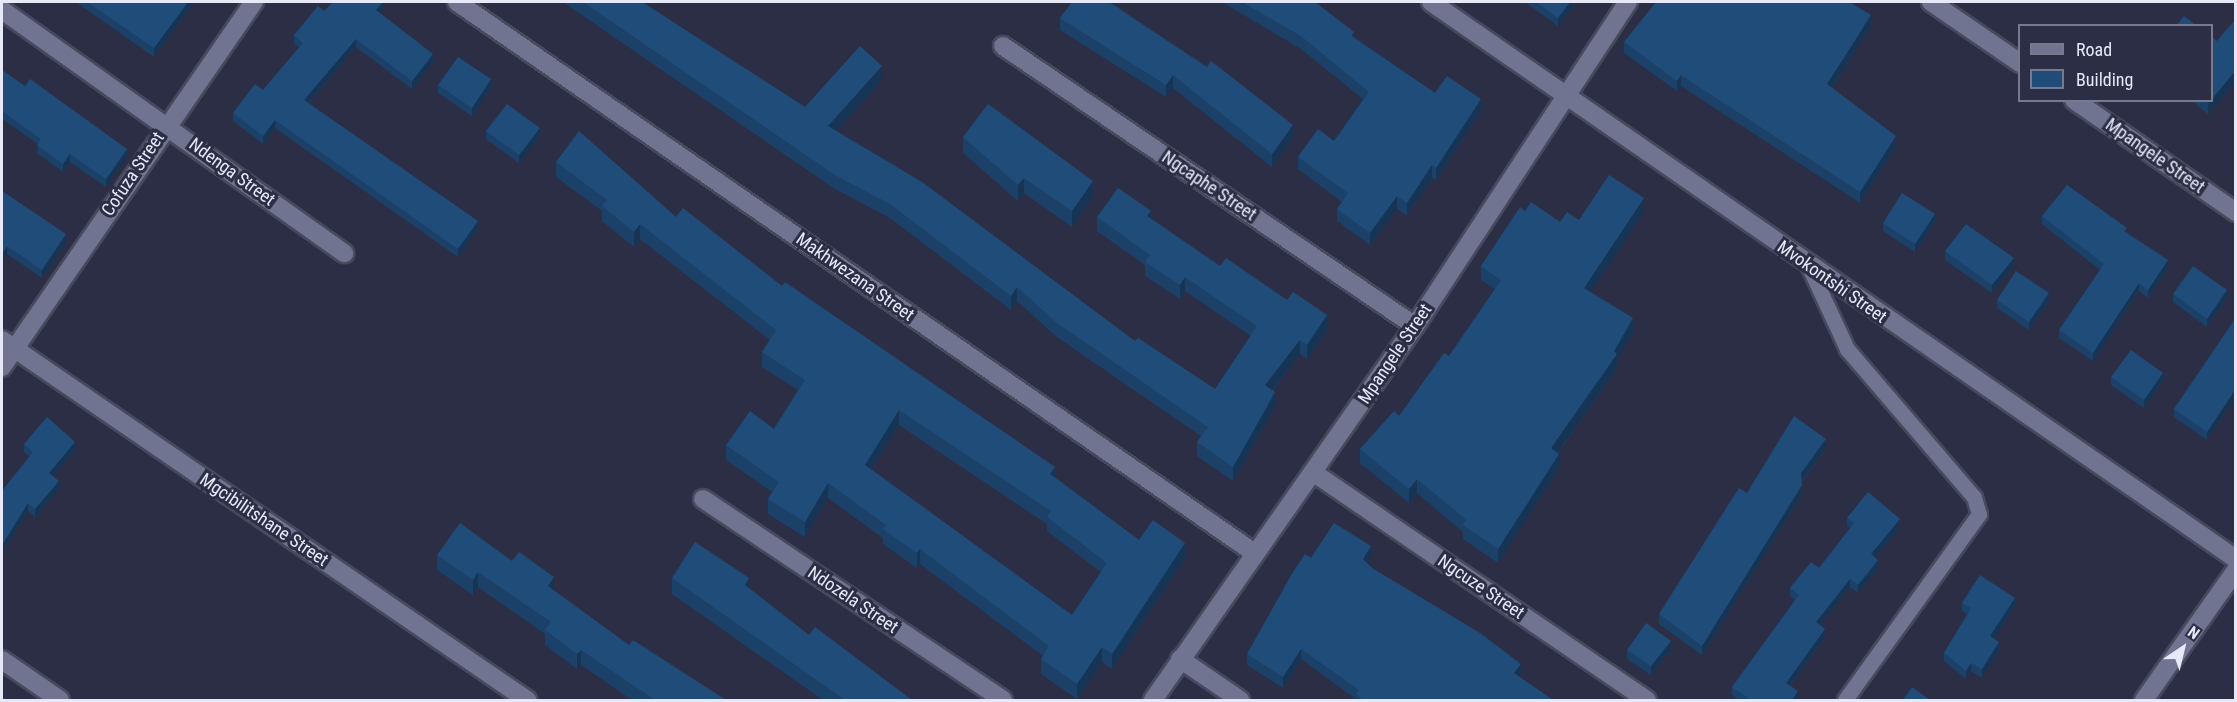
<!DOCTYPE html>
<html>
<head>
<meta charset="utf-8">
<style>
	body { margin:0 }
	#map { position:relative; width:2237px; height:702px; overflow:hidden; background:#2c2e46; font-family:"Roboto Condensed",sans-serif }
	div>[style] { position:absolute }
	.roads { filter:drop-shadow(2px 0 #47495d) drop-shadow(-2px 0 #47495d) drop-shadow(0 2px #47495d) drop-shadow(0 -2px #47495d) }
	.lane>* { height:15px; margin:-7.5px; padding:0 7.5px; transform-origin:7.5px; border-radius:7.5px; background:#717490 }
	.street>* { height:18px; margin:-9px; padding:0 9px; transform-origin:9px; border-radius:9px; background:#717490 }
	.secondary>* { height:18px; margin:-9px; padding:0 9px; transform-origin:9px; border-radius:9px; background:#717490 }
	.wall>* { inset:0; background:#1c4169 }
	.shaded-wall>* { inset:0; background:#163555 }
	.building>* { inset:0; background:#204c7a }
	span { translate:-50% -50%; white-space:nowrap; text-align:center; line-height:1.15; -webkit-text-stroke:6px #2c2e46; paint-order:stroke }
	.street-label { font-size:18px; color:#e7e9f8 }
	.frame { position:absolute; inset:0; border:3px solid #e7e9f8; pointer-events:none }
	.legend { position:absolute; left:2018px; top:24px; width:195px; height:78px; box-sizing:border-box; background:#2c2e46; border:2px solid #77798d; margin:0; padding:8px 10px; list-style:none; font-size:18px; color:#e7e9f8 }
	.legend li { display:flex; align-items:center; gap:12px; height:30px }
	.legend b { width:30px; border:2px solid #77798d }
	.north { position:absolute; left:2153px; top:618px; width:60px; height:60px; -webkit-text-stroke:4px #2c2e46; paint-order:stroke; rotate:35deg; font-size:16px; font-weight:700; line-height:24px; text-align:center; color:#e7e9f8 }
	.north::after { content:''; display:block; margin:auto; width:21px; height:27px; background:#e7e9f8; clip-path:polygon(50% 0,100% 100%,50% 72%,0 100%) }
</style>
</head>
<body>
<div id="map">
	<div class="roads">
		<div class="lane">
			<div style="left:1809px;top:267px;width:90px;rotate:65.1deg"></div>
			<div style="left:1847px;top:349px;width:195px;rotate:49.4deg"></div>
			<div style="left:1974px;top:497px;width:18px;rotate:74deg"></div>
			<div style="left:1979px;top:514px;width:229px;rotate:125.8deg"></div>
		</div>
		<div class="street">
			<div style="left:457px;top:2px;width:968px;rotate:34.64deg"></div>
			<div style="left:1431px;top:2px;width:979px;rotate:34.68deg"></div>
			<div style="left:1931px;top:2px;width:108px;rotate:34.4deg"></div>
			<div style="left:2px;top:10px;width:420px;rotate:35.4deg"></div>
			<div style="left:1003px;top:46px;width:498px;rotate:34.2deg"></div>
			<div style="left:2074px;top:100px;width:197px;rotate:34.7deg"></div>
			<div style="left:2px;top:340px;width:637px;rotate:34.44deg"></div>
			<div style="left:2px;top:367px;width:444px;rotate:-55.4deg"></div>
			<div style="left:1314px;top:473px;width:403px;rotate:34.3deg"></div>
			<div style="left:703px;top:499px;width:361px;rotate:33.8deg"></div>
			<div style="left:1180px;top:659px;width:73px;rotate:34.3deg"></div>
			<div style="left:2px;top:660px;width:70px;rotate:34.6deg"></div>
			<div style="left:1153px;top:700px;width:457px;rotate:-55deg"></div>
			<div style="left:1415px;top:326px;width:388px;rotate:-56.7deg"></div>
		</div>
		<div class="secondary">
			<div style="left:2144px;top:700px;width:159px;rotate:-54.7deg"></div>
		</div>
	</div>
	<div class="wall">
		<div style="clip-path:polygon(76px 2px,194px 2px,154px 57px)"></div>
		<div style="clip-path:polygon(384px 2px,384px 8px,380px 13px,433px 62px,412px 89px,356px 47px,309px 103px,478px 229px,458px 257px,275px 128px,263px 144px,233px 121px,233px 113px,263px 90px,299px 47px,294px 44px,294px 35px,324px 11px)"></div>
		<div style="clip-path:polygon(563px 2px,642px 2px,805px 107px,882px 80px,836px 131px,1135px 341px,1215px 389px,1251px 336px,1185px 291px,1180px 299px,1145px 276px,1145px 265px,1097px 231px,1097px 217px,1151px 219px,1220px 266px,1327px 330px,1307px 359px,1300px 354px,1273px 390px,1275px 406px,1233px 481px,1197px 456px,1197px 442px,1201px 436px,1057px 337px,1017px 301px,1011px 310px,890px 218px,835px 189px)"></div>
		<div style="clip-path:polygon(1222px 2px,1315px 2px,1354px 37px,1435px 93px,1481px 111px,1436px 180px,1432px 178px,1407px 215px,1397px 209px,1370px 245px,1337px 221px,1337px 209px,1342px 202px,1298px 169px,1298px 157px,1334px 141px,1363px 99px,1301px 49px)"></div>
		<div style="clip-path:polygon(1525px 2px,1576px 2px,1558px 26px)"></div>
		<div style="clip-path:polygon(1115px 5px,1293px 137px,1272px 167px,1173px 88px,1166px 97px,1060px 30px,1060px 18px)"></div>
		<div style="clip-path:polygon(2235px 20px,2235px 82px,2208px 115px,2192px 100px,2211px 100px,2211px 37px,2217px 41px)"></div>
		<div style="clip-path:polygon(1871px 26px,1832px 88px,1896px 146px,1860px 203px,1681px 86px,1677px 91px,1624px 53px,1624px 42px)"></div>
		<div style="clip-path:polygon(2px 70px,127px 157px,106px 187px,70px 162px,63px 172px,37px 153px,38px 144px,2px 119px)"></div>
		<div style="clip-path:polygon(438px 85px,491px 88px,472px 116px,438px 93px)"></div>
		<div style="clip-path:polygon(486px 131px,540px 136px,519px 163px,486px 139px)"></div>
		<div style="clip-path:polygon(963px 137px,1093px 196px,1072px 227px,1024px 193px,1018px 201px,963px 153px)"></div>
		<div style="clip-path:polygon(evenodd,556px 162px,676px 217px,782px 286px,1055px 477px,1139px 540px,1185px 558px,1112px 669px,1102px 662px,1077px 699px,1041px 674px,1041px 659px,1043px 656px,920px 564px,917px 568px,883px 544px,883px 538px,828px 498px,805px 537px,768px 514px,768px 499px,772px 492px,726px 460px,726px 445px,774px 429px,798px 390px,762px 367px,762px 352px,770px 340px,640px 239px,634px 247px,602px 221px,602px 211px,556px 177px,556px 162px,899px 425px,1047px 524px,1047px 531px,1101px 572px,1072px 615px,871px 469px,899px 425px)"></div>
		<div style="clip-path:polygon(2px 191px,66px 242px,42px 278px,7px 254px,2px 262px)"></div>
		<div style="clip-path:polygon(1525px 211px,1560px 222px,1644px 212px,1590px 292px,1633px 332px,1617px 359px,1617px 368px,1558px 453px,1559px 468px,1498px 563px,1463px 539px,1463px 532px,1417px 493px,1409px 503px,1360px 463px,1360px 449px,1399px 416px,1449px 356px,1495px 289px,1481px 280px,1481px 266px)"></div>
		<div style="clip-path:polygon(2042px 216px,2127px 233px,2168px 268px,2148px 298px,2139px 291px,2093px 361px,2059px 338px,2059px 330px,2100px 270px,2042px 224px)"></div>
		<div style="clip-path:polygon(1935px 222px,1915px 252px,1883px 231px,1883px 223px)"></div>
		<div style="clip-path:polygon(1945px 251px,2014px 266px,1992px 293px,1945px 260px)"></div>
		<div style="clip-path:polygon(2173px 294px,2227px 298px,2207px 327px,2173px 302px)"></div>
		<div style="clip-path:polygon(1997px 300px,2049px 301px,2029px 330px,1997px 308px)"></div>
		<div style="clip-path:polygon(2235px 319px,2207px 440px,2174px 417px,2174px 409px)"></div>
		<div style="clip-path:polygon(2111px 377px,2163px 381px,2144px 408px,2111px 385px)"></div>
		<div style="clip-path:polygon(24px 444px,75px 450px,53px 476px,59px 489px,35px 517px,28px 511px,2px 553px,30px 457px,24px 452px)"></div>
		<div style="clip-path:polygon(1826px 448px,1802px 482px,1802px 494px,1702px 655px,1659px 624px,1659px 614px,1747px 493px)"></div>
		<div style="clip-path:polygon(1847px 518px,1900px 527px,1875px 558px,1878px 568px,1858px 593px,1850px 587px,1820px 625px,1825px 637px,1790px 686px,1798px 699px,1797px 700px,1739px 700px,1732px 695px,1732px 687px,1795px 600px,1790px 596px,1790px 588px,1819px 568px,1850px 528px,1847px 526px)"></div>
		<div style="clip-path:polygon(437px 555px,512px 561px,629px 645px,726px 700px,632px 700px,581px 665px,577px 669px,545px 645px,545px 634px,478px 587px,473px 595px,437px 570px)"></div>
		<div style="clip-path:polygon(1371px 557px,1367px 563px,1372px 568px,1521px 675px,1519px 677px,1553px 700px,1356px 700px,1356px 699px,1301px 659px,1283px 688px,1247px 665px,1247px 654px,1311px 558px)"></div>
		<div style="clip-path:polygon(672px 578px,749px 588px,809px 635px,912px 700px,823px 700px,672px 594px)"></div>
		<div style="clip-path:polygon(1962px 603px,2015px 606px,1994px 638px,1999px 650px,1982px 678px,1971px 671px,1966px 679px,1944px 661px,1944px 653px,1968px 614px,1962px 611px)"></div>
		<div style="clip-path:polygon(1671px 649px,1651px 675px,1627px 659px,1627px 650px)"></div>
	</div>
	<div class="shaded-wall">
		<div style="clip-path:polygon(188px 2px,194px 2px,154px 57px,154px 48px)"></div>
		<div style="clip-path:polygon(383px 2px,384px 2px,384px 8px,376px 18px,376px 10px)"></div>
		<div style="clip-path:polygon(1109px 2px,1118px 2px,1109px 14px)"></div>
		<div style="clip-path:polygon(1570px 2px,1576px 2px,1558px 26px,1558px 18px)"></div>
		<div style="clip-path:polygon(1871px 15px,1871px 26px,1827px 95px,1827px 84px)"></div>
		<div style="clip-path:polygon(356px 39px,356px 47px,304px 108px,304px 100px)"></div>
		<div style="clip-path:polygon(433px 54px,433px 62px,412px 89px,412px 81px)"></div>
		<div style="clip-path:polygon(882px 66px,882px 80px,828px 140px,828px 126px)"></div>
		<div style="clip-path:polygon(2235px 71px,2235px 82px,2208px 115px,2208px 104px)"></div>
		<div style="clip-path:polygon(1173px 75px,1173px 88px,1166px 97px,1166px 85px)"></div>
		<div style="clip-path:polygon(1681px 75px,1681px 86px,1677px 91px,1677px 81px)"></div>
		<div style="clip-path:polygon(491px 79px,491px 88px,472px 116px,472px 108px)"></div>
		<div style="clip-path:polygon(1481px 99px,1481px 111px,1436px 180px,1436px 168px)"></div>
		<div style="clip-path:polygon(275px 120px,275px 128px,263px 144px,263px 136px)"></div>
		<div style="clip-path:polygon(1293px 125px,1293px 137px,1272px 167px,1272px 154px)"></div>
		<div style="clip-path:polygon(540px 128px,540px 136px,519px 163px,519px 155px)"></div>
		<div style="clip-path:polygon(1896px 136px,1896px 146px,1860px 203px,1860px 192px)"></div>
		<div style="clip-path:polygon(127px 149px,127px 157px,106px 187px,106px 179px)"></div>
		<div style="clip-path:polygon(70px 154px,70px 162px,63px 172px,63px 164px)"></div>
		<div style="clip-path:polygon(1432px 165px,1432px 178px,1407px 215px,1407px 203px)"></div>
		<div style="clip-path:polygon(1024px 178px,1024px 193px,1018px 201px,1018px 185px)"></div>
		<div style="clip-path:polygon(1093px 181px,1093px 196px,1072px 227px,1072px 211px)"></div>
		<div style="clip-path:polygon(1397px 196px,1397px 209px,1370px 245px,1370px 233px)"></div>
		<div style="clip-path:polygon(1644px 198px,1644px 212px,1584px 302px,1584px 288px)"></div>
		<div style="clip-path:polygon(1151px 211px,1151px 225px,1147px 216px)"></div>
		<div style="clip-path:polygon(1935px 214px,1935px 222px,1915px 252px,1915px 244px)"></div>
		<div style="clip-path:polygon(478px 221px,478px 229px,458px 257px,458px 249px)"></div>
		<div style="clip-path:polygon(640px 224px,640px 239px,634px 247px,634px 232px)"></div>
		<div style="clip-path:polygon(66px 234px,66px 242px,42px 278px,42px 270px)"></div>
		<div style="clip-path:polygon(7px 246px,7px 254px,2px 262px,2px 254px)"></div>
		<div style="clip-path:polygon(2014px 258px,2014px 266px,1992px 293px,1992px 285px)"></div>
		<div style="clip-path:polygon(2168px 260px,2168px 268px,2148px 298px,2148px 290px)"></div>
		<div style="clip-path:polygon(1185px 277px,1185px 291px,1180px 299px,1180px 285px)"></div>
		<div style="clip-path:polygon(2139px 283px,2139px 291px,2093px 361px,2093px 353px)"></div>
		<div style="clip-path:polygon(1017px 287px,1017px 301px,1011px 310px,1011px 296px)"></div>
		<div style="clip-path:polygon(2227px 290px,2227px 298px,2207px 327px,2207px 319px)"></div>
		<div style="clip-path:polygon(2049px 293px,2049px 301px,2029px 330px,2029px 322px)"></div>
		<div style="clip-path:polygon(1327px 315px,1327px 330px,1307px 359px,1307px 345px)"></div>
		<div style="clip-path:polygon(1633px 318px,1633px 332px,1617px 359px,1617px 368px,1551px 462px,1551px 448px,1614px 351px)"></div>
		<div style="clip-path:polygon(1300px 340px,1300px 354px,1265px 399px,1265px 385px)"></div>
		<div style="clip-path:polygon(2163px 373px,2163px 381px,2144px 408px,2144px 400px)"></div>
		<div style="clip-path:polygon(2235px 390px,2235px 398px,2207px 440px,2207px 432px)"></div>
		<div style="clip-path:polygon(1275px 392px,1275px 406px,1233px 481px,1233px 467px)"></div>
		<div style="clip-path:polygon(899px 410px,899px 425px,865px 479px,865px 465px)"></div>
		<div style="clip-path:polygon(1826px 439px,1826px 448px,1801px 482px,1801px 473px)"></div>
		<div style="clip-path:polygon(75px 442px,75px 450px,49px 481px,49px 473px)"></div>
		<div style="clip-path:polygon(1559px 454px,1559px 468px,1498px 563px,1498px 549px)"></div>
		<div style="clip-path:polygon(1055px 467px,1055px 482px,1050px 474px)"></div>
		<div style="clip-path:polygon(1417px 479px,1417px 493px,1409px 503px,1409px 489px)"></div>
		<div style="clip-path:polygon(59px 481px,59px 489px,35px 517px,35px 509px)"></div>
		<div style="clip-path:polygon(828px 483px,828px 498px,805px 537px,805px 522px)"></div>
		<div style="clip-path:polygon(1802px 485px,1802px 494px,1702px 655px,1702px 646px)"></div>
		<div style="clip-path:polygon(28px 503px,28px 511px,2px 553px,2px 545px)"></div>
		<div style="clip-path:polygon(1900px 519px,1900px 527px,1871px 563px,1871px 554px)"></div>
		<div style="clip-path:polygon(1185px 543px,1185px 558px,1112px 669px,1112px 654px)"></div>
		<div style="clip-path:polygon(1371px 546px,1371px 557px,1363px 569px,1363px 559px)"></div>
		<div style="clip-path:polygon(920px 549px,920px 564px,917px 568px,917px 553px)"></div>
		<div style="clip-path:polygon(1878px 560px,1878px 568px,1858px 593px,1858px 585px)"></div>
		<div style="clip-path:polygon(478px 572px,478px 587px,473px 595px,473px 580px)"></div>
		<div style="clip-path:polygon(554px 577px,554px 592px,548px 586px)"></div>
		<div style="clip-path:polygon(749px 578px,749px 594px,745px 585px)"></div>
		<div style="clip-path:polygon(1850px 579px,1850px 587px,1816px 630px,1816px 622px)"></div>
		<div style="clip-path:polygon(2015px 598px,2015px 606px,1990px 644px,1990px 636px)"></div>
		<div style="clip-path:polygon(1825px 629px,1825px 637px,1786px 691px,1786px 683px)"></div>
		<div style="clip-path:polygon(1671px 641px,1671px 649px,1651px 675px,1651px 666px)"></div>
		<div style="clip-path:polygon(1999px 642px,1999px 650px,1982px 678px,1982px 669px)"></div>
		<div style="clip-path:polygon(1102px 647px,1102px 662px,1077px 699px,1077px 684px)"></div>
		<div style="clip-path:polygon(1301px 649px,1301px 659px,1283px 688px,1283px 677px)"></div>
		<div style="clip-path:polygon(581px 650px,581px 665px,577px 669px,577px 654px)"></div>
		<div style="clip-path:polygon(1971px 663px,1971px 671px,1966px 679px,1966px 671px)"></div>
		<div style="clip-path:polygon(1521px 664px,1521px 675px,1514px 684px,1514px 673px)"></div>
		<div style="clip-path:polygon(1798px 691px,1798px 699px,1797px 700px,1792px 700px)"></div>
	</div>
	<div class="building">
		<div style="clip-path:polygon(87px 2px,188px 2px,154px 48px)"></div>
		<div style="clip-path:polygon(333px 2px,383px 2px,376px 10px,433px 54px,412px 81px,356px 39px,304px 100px,478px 221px,458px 249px,275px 120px,263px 136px,233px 113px,255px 84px,263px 90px,303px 43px,294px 35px,318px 6px,324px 11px)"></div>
		<div style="clip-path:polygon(583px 2px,642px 2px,805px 107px,860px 46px,882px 66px,828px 126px,922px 182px,1135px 341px,1138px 338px,1215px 389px,1257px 326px,1185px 277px,1180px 285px,1145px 262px,1150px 255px,1097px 217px,1118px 188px,1151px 211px,1147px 216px,1220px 266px,1226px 258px,1287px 300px,1293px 292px,1327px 315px,1307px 345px,1300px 340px,1265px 385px,1275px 392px,1233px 467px,1197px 442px,1208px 427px,1057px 323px,1017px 287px,1011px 296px,890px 204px,835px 175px)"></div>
		<div style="clip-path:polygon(1072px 2px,1109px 2px,1207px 67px,1211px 61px,1293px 125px,1272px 154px,1173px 75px,1166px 85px,1060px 18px)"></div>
		<div style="clip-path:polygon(1242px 2px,1315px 2px,1354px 32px,1351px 36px,1435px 93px,1447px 76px,1481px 99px,1436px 168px,1432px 165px,1407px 203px,1397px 196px,1370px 233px,1337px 209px,1348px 193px,1298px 157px,1318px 129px,1334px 141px,1369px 92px,1301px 36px)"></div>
		<div style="clip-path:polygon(1536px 2px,1570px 2px,1558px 18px)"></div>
		<div style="clip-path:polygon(1656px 2px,1849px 2px,1871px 15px,1827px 84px,1896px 136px,1860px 192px,1681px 75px,1677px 81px,1624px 42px)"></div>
		<div style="clip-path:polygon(2184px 16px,2197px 26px,2176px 26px)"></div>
		<div style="clip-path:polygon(2235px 20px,2235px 71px,2211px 100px,2211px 37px,2217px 41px)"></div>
		<div style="clip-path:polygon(458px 57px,491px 79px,472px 108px,438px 85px)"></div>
		<div style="clip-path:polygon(2px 70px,25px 86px,30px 79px,127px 149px,106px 179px,70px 154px,63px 164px,37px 145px,41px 139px,2px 111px)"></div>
		<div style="clip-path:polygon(507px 104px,540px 128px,519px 155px,486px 131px)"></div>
		<div style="clip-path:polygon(988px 104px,1093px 181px,1072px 211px,1024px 178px,1018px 185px,963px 137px)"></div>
		<div style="clip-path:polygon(evenodd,579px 131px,676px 217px,683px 208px,782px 286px,785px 282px,1055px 467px,1050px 474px,1139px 540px,1153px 520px,1185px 543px,1112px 654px,1102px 647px,1077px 684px,1041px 659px,1049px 646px,920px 549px,917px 553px,883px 529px,886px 525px,828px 483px,805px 522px,768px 499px,779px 482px,726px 445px,750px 411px,774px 429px,805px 380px,762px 352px,776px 330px,640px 224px,634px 232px,602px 206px,607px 200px,556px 162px,579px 131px,899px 410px,1051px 511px,1047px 517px,1107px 563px,1072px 615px,865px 465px,899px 410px)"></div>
		<div style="clip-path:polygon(1609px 175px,1644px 198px,1584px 288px,1633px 318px,1614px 351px,1617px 354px,1551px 448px,1559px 454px,1498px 549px,1463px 525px,1467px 520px,1417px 479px,1409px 489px,1360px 449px,1394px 411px,1399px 416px,1444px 353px,1449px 356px,1501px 280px,1481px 266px,1520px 207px,1525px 211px,1531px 202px,1560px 222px,1567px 212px,1579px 220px)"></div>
		<div style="clip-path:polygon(2067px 185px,2127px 228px,2124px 231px,2168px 260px,2148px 290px,2139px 283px,2093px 353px,2059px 330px,2104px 264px,2042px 216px)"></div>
		<div style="clip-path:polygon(2px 191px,66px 234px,42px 270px,7px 246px,2px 254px)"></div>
		<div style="clip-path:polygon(1902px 193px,1935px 214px,1915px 244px,1883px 223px)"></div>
		<div style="clip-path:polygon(1966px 224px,2014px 258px,1992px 285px,1945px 251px)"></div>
		<div style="clip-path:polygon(2193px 266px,2227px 290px,2207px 319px,2173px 294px)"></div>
		<div style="clip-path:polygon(2016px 271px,2049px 293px,2029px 322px,1997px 300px)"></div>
		<div style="clip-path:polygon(2235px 319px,2235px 390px,2207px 432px,2174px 409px)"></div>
		<div style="clip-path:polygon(2131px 350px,2163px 373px,2144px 400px,2111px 377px)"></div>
		<div style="clip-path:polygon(1794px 416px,1826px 439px,1801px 473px,1802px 485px,1702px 646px,1659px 614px,1739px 488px,1747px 493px)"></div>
		<div style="clip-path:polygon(47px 417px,75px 442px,49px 473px,59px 481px,35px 509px,28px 503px,2px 545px,2px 491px,33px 452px,24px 444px)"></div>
		<div style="clip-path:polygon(1868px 492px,1900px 519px,1871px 554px,1878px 560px,1858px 585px,1850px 579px,1816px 622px,1825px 629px,1786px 683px,1798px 691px,1792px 700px,1751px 700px,1732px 687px,1799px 595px,1790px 588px,1811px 562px,1819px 568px,1854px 523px,1847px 518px)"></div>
		<div style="clip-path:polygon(460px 523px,512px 561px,519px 552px,554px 577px,548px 586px,629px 645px,633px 640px,726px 700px,655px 700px,581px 650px,577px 654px,545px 630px,551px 622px,478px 572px,473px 580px,437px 555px)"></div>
		<div style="clip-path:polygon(1334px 523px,1371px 546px,1363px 559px,1372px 568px,1480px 633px,1521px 664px,1514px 673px,1553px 700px,1363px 700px,1356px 694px,1359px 690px,1301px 649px,1283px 677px,1247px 654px,1293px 572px,1305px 554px,1311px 558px)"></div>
		<div style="clip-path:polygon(695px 542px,749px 578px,745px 585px,809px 635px,815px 627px,912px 700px,845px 700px,672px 578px)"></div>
		<div style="clip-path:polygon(1980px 575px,2015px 598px,1990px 636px,1999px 642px,1982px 669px,1971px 663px,1966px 671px,1944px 653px,1971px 608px,1962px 603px)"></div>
		<div style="clip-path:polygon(1646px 623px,1671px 641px,1651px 666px,1627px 650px)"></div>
		<div style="clip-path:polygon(1912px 687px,1930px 700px,1903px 700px)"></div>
	</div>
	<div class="street-label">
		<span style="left:2155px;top:156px;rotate:35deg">Mpangele Street</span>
		<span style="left:232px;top:172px;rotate:36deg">Ndenga Street</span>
		<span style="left:133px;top:174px;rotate:-56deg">Cofuza Street</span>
		<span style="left:1209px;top:186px;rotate:34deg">Ngcaphe Street</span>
		<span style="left:855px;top:277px;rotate:35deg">Makhwezana Street</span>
		<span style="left:1832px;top:282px;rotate:35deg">Mvokontshi Street</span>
		<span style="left:1395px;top:354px;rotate:-56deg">Mpangele Street</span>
		<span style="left:264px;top:520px;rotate:34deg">Mgcibilitshane Street</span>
		<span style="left:1481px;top:587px;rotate:34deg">Ngcuze Street</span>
		<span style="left:853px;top:600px;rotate:34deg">Ndozela Street</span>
	</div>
	<div class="frame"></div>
	<ul class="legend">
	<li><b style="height:8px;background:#717490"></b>Road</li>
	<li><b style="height:16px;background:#204c7a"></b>Building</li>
	</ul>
	<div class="north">N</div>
</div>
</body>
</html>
